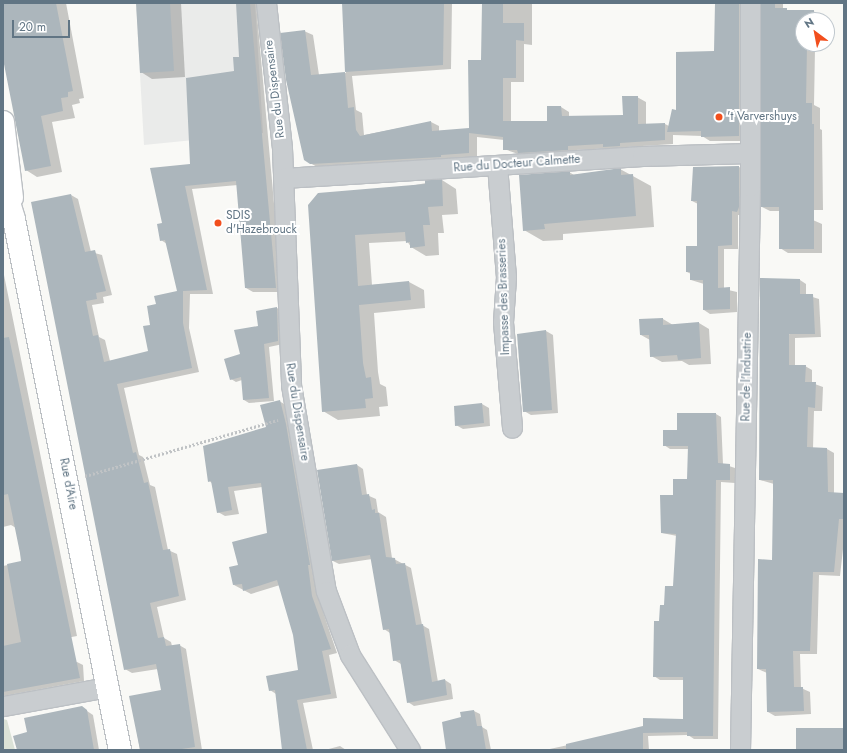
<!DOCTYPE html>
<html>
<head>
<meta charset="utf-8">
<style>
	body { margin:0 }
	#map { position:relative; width:847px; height:753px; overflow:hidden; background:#f9f9f6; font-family:Jost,sans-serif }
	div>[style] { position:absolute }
	.built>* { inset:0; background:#eaebea }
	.green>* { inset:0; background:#dbe2d7 }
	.shadow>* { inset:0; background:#0003 }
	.building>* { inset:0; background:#acb6bc }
	.path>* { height:2.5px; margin-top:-1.25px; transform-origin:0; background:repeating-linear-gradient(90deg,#c0c3c5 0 2px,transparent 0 4px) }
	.roads { filter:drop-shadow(1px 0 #bcc0c4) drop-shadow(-1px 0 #bcc0c4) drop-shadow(0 1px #bcc0c4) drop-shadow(0 -1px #bcc0c4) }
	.minor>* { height:19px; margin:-9.5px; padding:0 9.5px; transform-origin:9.5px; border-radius:9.5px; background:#c9cdd0 }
	.major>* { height:22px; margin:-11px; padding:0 11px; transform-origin:11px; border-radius:11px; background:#fff }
	.dots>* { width:11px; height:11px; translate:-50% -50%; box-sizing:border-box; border:2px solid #fff; border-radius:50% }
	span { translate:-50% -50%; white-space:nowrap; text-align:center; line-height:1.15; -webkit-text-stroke:4px #fff; paint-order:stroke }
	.street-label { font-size:12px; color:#617584 }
	.poi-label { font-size:12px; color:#617584 }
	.left { translate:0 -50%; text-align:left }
	.frame { position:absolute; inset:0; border:4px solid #617584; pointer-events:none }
	.north { position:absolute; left:795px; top:12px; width:40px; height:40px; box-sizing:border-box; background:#fff; border:1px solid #c0c8ce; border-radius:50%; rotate:328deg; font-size:11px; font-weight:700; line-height:16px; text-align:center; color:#617584 }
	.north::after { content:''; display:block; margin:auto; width:14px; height:18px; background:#f24f1d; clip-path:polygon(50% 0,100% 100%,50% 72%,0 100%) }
	.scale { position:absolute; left:12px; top:20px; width:58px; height:18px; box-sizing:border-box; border:2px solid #617584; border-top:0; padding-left:5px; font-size:12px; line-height:14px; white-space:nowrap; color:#617584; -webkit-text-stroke:3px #fff; paint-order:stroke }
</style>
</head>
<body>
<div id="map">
	<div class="built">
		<div style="clip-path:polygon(136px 3px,255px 3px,263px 133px,144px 145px)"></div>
	</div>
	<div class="green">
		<div style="clip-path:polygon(3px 719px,7px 720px,15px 750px,3px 750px)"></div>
	</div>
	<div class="shadow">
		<div style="clip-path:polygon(3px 3px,66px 3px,84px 98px,79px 99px,80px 103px,72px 105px,75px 118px,52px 122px,62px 172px,37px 177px,26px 170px,3px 54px)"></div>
		<div style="clip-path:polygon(137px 3px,181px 3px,185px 77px,152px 79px,141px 72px)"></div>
		<div style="clip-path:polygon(237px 3px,256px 3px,282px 292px,253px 292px,246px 288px,238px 185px,192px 189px,213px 294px,190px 294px,189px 328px,199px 372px,124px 388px,139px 455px,143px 457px,150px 485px,155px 487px,168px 550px,177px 554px,186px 600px,157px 607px,164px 638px,171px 642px,172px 646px,179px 645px,186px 649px,202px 750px,140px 750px,131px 697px,162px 691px,158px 669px,132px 673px,125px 669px,71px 195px,78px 199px,91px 252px,102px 255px,112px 295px,103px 297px,104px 303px,92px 305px,99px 337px,105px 340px,110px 361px,149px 352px,151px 325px,157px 305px,178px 292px,167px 244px,161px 240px,163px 223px,240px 58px)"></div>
		<div style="clip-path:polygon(343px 3px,452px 3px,451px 69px,352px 76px,356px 110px,362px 113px,364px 135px,431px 122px,439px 126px,439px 131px,470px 129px,482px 61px,483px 3px,532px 3px,532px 45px,524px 44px,524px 82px,511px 82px,511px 122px,548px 122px,548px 107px,561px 107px,569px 112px,569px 117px,624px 116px,637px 97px,646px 102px,646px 124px,665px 124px,669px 126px,715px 52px,716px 3px,750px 3px,747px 141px,710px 141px,702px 136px,673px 135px,673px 144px,627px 147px,612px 151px,607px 148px,594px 149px,576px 150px,576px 154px,527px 157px,504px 149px,504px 140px,477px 137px,477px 157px,319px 168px,310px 163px,304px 31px,313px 35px,319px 75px,346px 73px)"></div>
		<div style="clip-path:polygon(762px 3px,783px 3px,783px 10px,813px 11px,822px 16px,822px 20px,803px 20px,803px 44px,822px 44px,822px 49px,815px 49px,814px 105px,820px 108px,820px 129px,822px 130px,823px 210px,790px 210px,822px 224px,822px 253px,788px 253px,780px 248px,780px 211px,770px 211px,762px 207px)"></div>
		<div style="clip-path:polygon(739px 167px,745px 170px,743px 215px,738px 215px,738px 249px,724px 249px,724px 289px,737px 292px,737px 312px,710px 314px,704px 310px,704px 284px,691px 280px,691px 274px,687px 272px,698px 247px,698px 204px,692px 201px)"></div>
		<div style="clip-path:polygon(620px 169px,651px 186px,654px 227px,563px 234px,563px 240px,543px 241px,524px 230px,569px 172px,574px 175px)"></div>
		<div style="clip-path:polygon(442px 180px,456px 189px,458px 214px,442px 215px,444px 233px,438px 233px,439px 255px,426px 256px,411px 247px,407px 241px,369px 243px,372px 285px,409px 282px,424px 290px,425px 308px,374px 313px,378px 372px,380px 384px,386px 387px,388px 406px,379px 407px,380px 416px,338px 420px,323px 411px,309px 205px)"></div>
		<div style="clip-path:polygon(3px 270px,77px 636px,3px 650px,3px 566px,22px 562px,16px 528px,11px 525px,3px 527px)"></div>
		<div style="clip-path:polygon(800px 280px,806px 284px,806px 295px,819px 299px,821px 337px,795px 338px,795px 366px,805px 366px,812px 370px,812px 383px,823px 387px,822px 411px,814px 411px,813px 449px,827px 449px,834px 453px,834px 494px,844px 494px,844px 540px,840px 576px,819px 575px,817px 654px,800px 654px,801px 688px,810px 692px,811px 714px,775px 716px,768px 712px,767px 673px,758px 669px,773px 561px,774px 484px,760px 480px)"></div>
		<div style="clip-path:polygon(277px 308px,282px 311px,283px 344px,269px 347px,274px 401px,249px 403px,244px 400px,242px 380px,236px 382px,231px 379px,259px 327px)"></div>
		<div style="clip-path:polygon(663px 319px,673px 325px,699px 323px,709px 329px,711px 364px,689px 365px,682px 361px,662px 362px,651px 356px,650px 340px,641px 335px)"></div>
		<div style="clip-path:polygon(546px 331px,553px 335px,558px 413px,531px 415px,524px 411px)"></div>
		<div style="clip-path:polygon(279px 401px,286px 405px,319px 600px,337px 653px,329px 655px,337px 698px,303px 703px,313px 750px,283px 750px,276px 694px,270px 690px,299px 671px,294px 635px,280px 585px,251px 594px,234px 585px,239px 566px,268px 534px,262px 487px,234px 491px,239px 514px,225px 516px,218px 512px,212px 483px,209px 481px,267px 428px)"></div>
		<div style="clip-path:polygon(482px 404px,489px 408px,490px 426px,463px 429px,456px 425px)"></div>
		<div style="clip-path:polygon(716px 414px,721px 417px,723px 464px,735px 468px,735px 483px,721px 482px,718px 739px,694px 739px,688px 735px,648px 736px,649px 750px,545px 750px,684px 720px,684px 680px,660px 680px,654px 676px,660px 622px,674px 587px,677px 536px,662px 533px,674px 496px,688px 480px,689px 449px,670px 449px,664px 445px,678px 431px)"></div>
		<div style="clip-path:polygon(357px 465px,363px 469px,367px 495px,376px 499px,378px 512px,386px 517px,392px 558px,411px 568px,422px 625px,429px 629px,438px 682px,445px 680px,451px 684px,453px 699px,414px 706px,408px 702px,401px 664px,394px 660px,390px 633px,384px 629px,372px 559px,339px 564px,333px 561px)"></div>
		<div style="clip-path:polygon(77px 662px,83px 665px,84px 681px,3px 696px,3px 676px)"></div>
		<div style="clip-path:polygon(81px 707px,93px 715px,99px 750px,18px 750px,28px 733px)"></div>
		<div style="clip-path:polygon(474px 711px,480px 714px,482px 727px,487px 730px,491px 750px,447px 750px,462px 718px,461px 713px)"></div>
		<div style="clip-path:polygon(340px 746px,346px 750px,325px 750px)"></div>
	</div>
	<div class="building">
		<div style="clip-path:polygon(3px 3px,56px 3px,73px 91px,68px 92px,68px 97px,61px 98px,63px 111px,41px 116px,51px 166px,25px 171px,3px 59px)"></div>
		<div style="clip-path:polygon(136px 3px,170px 3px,174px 71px,140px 73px)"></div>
		<div style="clip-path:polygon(236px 3px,250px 3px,276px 288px,245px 288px,236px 181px,185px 186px,207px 290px,183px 291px,183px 323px,192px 368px,117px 384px,133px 453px,136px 452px,144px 483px,148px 482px,163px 550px,170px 549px,179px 596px,150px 603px,158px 638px,164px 637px,166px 646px,180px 644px,195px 747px,175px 750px,140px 750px,129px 696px,161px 690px,156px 664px,124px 670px,31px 202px,71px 194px,85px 252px,95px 250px,106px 291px,96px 293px,97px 299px,86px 301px,93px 336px,98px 335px,104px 362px,148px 351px,143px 326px,150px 325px,147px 306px,156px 304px,154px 296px,177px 291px,165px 240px,160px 241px,157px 224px,162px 223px,150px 168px,190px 164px,186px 78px,234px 71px,233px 57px,239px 57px)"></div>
		<div style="clip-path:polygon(342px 3px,444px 3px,443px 65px,345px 72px,348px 108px,354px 107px,356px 130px,360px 136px,431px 121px,432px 131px,469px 128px,468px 60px,481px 60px,482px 3px,503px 3px,503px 23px,524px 23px,524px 41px,516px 40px,516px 78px,503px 78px,503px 121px,547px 121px,547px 106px,561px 106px,562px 116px,623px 115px,622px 96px,638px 96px,638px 124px,665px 123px,665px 140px,620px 143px,620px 146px,603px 147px,603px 144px,585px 145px,568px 146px,568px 150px,518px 153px,517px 150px,503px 150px,503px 137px,469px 133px,469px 153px,441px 155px,441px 157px,310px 164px,304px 160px,286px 80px,280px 33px,305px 30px,311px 75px,345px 72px)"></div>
		<div style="clip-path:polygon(715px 3px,739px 3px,739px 136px,701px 137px,701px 131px,667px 132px,672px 109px,676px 110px,676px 52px,714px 51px)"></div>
		<div style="clip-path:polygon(761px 3px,775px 3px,775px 8px,787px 8px,787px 10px,814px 10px,814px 20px,803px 20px,803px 44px,814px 44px,807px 45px,806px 103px,812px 103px,812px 124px,814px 124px,814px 249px,779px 249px,779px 207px,761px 207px)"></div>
		<div style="clip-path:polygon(739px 166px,739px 207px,737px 212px,732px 211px,732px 245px,718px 246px,718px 288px,730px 287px,730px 309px,703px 310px,703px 280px,690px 280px,690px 272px,686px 272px,686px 246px,697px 246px,697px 201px,691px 201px,693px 167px)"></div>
		<div style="clip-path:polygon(621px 168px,621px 175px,633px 174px,636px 216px,544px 224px,545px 229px,523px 231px,519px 175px,570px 171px,570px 175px)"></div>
		<div style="clip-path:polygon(442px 179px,443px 206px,428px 207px,430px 225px,423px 225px,425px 246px,410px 248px,410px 242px,406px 243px,405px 232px,355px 235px,358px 286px,409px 281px,411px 300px,359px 305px,363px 363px,366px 378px,371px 377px,373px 398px,365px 399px,366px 408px,322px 412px,308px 205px,318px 193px,425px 184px,425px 180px)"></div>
		<div style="clip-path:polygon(760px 278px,800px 279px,800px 294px,813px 294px,815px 334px,789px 334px,789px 365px,806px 365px,805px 382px,816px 382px,815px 408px,808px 407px,807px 447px,827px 448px,828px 492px,844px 493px,844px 519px,839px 519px,834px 572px,813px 572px,810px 651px,793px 651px,794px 687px,803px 687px,804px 711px,767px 712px,766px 669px,757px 669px,758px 559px,772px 560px,773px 496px,773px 480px,759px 480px)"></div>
		<div style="clip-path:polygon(277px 307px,278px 341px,264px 344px,269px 398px,243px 400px,241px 377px,230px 380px,224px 359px,240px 354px,234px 330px,258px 326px,256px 311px)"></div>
		<div style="clip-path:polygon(663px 318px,663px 325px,699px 322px,701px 358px,678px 360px,677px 355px,650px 357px,649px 335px,640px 335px,639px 319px)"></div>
		<div style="clip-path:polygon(546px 330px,552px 410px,523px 412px,517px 334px)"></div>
		<div style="clip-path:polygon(9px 337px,80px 678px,3px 692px,3px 646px,21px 642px,7px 564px,21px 561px,20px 553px,8px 494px,3px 495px,3px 338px)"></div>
		<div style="clip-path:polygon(280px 400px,286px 424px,310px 565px,308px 565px,312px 596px,331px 649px,322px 651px,331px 694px,297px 700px,307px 750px,282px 750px,275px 690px,269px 691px,266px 676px,298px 670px,293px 635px,277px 580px,243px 591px,242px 584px,233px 585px,229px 567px,238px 565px,232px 542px,267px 533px,261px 483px,228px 487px,232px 510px,217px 513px,211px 481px,208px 482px,203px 446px,266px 427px,260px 405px)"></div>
		<div style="clip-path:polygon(482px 403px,484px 423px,455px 426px,454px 406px)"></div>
		<div style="clip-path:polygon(677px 413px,716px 413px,718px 463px,730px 464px,730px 480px,716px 480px,713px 736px,687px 736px,687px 732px,643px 733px,643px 750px,566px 750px,566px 744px,643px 726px,643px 718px,683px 719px,683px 677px,653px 677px,654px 621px,659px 621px,660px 605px,664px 605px,665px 586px,673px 586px,676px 534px,661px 533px,660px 495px,673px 495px,673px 479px,687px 479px,688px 446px,663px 446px,663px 430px,677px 430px)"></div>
		<div style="clip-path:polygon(357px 464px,362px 495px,369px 494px,372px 510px,375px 509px,375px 513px,379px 513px,386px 557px,395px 558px,396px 564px,405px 563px,416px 625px,423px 624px,432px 682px,445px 679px,447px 695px,407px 703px,400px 660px,393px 661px,389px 629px,383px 630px,370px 555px,332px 561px,317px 470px)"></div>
		<div style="clip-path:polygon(82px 706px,87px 710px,94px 750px,17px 750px,13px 736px,27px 732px,24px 718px)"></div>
		<div style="clip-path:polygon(474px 710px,477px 726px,482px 726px,486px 750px,446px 750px,442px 722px,461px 717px,460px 712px)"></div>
		<div style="clip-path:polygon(796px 728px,844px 728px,844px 750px,796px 750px)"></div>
	</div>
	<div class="path">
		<div style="left:85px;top:476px;width:201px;rotate:-16.2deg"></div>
	</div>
	<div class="roads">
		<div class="minor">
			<div style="left:266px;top:3px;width:146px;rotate:83.7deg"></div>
			<div style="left:282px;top:148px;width:237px;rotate:87.8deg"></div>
			<div style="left:291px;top:385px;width:209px;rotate:80.4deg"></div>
			<div style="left:326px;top:591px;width:68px;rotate:69.4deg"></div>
			<div style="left:350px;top:655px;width:112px;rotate:57.7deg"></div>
			<div style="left:497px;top:165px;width:112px;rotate:85.4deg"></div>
			<div style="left:506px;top:277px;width:45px;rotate:93.8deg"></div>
			<div style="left:503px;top:322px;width:106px;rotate:85.1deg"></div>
			<div style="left:283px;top:178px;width:360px;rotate:-3.5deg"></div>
			<div style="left:642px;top:156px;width:108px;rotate:-1.6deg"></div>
			<div style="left:3px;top:706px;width:107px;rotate:-10.3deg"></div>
			<div style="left:740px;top:750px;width:564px;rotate:-88.98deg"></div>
			<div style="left:750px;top:186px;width:183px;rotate:-90deg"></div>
		</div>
		<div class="major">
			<div style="left:3px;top:122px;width:76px;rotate:83.2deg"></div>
			<div style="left:3px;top:183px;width:38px;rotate:73deg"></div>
			<div style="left:14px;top:219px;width:541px;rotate:78.71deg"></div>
		</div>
	</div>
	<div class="dots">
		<div style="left:719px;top:117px;background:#f24f1d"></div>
		<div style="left:218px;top:223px;background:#f24f1d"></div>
	</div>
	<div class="street-label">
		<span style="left:275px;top:89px;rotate:-97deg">Rue du Dispensaire</span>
		<span style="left:517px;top:164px;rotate:-4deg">Rue du Docteur Calmette</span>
		<span style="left:504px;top:297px;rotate:-92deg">Impasse des Brasseries</span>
		<span style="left:747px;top:377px;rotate:-89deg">Rue de l'Industrie</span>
		<span style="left:297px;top:412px;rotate:81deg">Rue du Dispensaire</span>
		<span style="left:68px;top:484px;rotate:79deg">Rue d'Aire</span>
	</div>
	<div class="poi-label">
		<span class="left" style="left:727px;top:117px">'t Varvershuys</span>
		<span class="left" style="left:226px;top:223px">SDIS<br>d'Hazebrouck</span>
	</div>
	<div class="frame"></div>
	<div class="north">N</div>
	<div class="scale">20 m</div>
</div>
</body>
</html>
